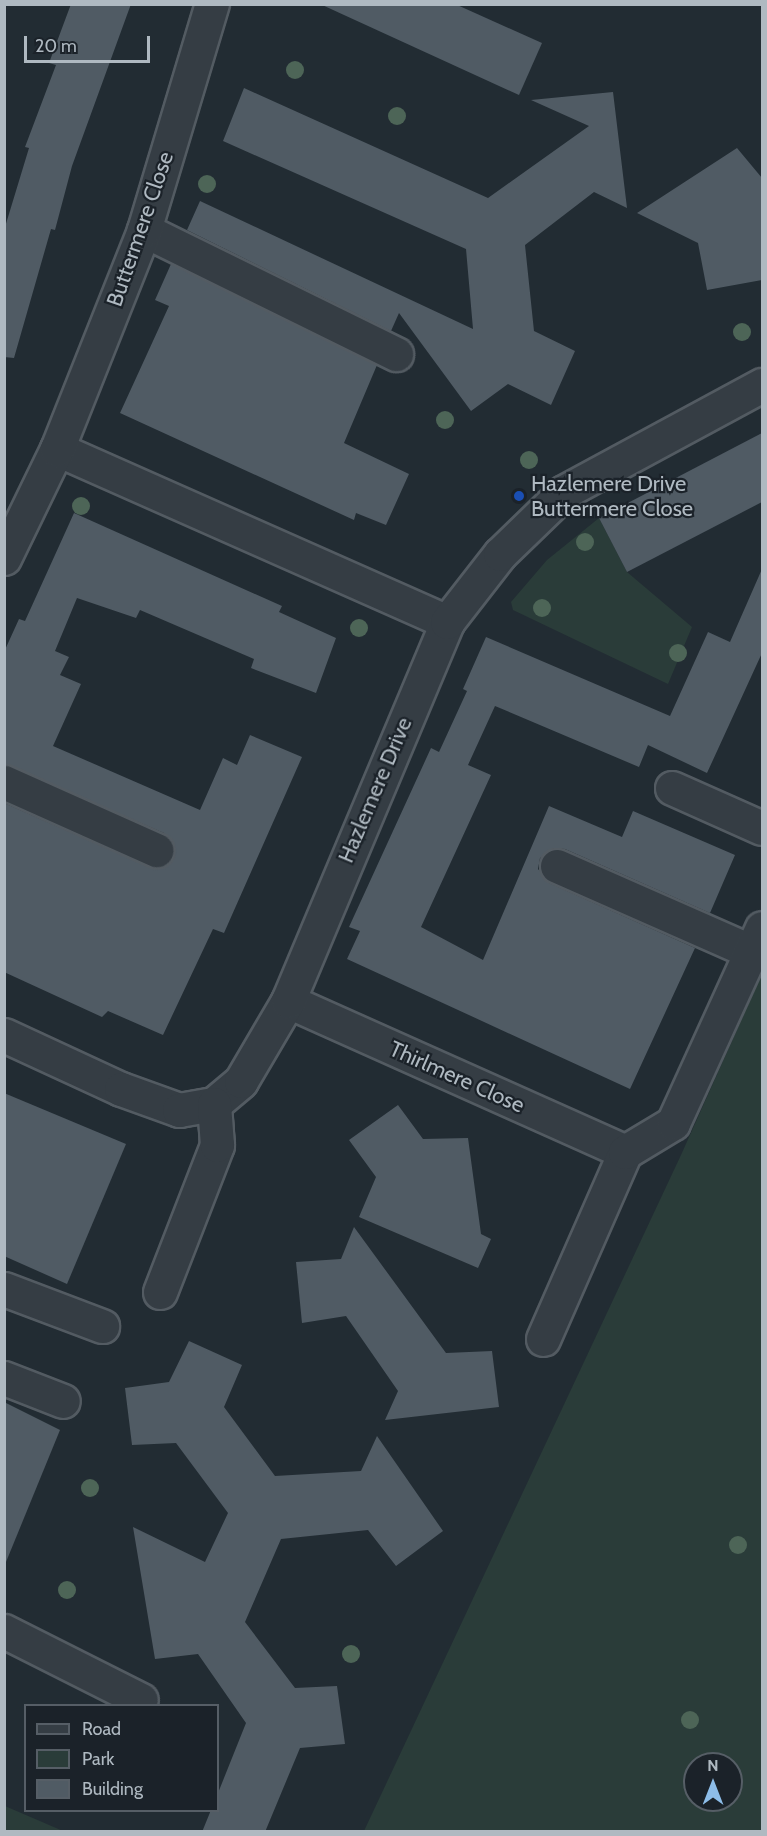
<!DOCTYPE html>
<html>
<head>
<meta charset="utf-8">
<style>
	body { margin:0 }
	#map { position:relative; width:767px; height:1836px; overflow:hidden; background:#222c33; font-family:Cabin,sans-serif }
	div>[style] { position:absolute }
	.green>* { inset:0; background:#2a3c39 }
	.building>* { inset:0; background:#505b64 }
	.roads { filter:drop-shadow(2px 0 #535b62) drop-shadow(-2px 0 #535b62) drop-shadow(0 2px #535b62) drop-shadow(0 -2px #535b62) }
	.minor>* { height:33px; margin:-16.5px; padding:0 16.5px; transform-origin:16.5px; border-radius:16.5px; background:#353d44 }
	.trees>* { width:18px; height:18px; margin:-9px; border-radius:50%; background:#4d6557 }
	.dots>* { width:16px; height:16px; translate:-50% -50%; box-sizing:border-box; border:3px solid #1b2229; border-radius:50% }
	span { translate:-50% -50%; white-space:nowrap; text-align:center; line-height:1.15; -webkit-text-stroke:4.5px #1b2229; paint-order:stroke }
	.street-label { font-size:22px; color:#afb9c1 }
	.poi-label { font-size:22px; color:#afb9c1 }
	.left { translate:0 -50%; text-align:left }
	.frame { position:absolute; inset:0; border:6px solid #afb9c1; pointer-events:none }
	.legend { position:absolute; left:24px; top:1704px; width:195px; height:108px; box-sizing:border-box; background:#1b2229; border:2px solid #565e66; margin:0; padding:8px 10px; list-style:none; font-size:18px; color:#afb9c1 }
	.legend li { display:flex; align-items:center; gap:12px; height:30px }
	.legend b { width:30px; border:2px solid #565e66 }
	.north { position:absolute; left:683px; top:1752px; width:60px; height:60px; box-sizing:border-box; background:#1b2229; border:2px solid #565e66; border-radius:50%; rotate:0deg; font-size:16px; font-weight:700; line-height:24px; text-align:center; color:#afb9c1 }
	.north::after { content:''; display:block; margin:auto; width:21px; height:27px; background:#8dbde9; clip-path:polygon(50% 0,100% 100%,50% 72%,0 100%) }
	.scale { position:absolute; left:24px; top:36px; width:126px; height:27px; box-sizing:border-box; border:3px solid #afb9c1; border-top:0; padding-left:8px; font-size:18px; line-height:21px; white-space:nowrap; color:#afb9c1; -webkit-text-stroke:4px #1b2229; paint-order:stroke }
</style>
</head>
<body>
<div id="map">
	<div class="green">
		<div style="clip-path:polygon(599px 518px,627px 572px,692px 627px,668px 684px,513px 610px,511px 602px,547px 560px)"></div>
		<div style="clip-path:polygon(evenodd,762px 974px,762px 1831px,364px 1831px,681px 1155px,762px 974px,695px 1764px,731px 1764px,731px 1800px,695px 1800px,695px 1764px)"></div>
		<div style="clip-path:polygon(5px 1806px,63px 1831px,5px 1831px)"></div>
	</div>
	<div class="building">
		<div style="clip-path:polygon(71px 4px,131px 4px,72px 166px,55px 230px,51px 229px,14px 358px,4px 357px,5px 227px,29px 148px,25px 147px,56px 65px,49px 63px)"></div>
		<div style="clip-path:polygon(320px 4px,455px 4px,542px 43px,519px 95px)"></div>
		<div style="clip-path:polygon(244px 88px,488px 198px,589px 126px,531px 100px,613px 92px,627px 208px,594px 192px,525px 245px,534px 331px,575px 351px,551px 405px,508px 384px,471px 411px,399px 313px,391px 331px,187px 230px,200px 201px,473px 329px,466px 249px,223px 141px)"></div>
		<div style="clip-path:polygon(737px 148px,762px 178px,762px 280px,707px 290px,698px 243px,637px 213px)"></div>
		<div style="clip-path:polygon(171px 264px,377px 365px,344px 443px,409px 474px,386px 525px,356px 513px,354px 520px,120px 413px,169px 306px,155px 300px)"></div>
		<div style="clip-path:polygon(762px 433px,762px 502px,627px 572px,599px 518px)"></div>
		<div style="clip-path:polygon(74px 513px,282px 606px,279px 612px,336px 638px,316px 693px,251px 668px,254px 659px,140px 610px,136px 618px,77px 598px,55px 651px,69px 657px,60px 675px,81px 684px,53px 746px,200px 810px,223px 758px,237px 765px,250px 735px,302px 757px,224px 933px,213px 929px,163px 1035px,108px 1011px,102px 1017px,4px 972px,4px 803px,149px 867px,166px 865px,175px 849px,164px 833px,4px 764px,4px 652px,19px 619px,25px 621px)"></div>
		<div style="clip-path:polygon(762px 569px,762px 653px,707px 773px,648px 745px,639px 767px,495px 706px,468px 765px,491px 775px,421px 927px,483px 960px,549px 806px,622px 837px,633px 811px,735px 855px,710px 913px,565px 849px,554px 848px,540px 858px,538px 869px,549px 883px,695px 948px,630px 1089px,347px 959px,360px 931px,349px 927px,431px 748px,439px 752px,467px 691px,463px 689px,486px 637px,670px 716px,708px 632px,730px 642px)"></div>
		<div style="clip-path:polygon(4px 1093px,126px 1144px,67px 1284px,4px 1256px)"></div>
		<div style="clip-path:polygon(398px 1105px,423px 1139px,468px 1138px,481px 1234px,491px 1239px,478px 1268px,359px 1217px,376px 1177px,349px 1140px)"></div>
		<div style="clip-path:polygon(354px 1227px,446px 1353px,492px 1351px,499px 1407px,385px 1420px,398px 1391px,346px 1316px,302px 1323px,296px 1262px,341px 1259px)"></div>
		<div style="clip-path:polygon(189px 1341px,242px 1365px,224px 1407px,275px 1476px,361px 1471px,377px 1436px,443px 1531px,396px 1566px,368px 1530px,281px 1539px,245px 1622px,295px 1688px,337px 1686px,345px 1744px,300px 1748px,265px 1832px,202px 1832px,211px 1810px,218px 1810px,218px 1793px,246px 1723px,198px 1654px,155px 1659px,133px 1527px,205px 1562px,228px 1513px,176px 1443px,132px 1445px,125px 1388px,169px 1382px)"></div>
		<div style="clip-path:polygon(4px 1402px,60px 1430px,6px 1562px,4px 1561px)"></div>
	</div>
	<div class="roads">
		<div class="minor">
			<div style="left:144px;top:230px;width:281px;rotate:26.2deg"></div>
			<div style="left:57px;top:449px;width:427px;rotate:23.9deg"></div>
			<div style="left:4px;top:558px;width:121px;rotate:-64.1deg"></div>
			<div style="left:57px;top:449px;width:236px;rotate:-68.3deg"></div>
			<div style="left:144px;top:230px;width:236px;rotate:-73.3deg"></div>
			<div style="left:4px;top:782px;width:167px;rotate:24.1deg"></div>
			<div style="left:672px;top:788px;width:98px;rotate:24deg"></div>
			<div style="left:557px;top:866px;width:213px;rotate:23.8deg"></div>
			<div style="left:288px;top:1001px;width:369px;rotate:24.1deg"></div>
			<div style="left:4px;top:1035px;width:129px;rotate:24.8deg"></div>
			<div style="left:121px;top:1089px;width:62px;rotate:19.9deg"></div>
			<div style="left:179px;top:1110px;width:36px;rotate:-10deg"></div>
			<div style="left:214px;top:1104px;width:35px;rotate:-40deg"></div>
			<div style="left:241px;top:1081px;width:93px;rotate:-59.6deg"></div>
			<div style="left:288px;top:1001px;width:411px;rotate:-67.2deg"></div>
			<div style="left:447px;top:622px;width:86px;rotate:-52.1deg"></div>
			<div style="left:500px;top:554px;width:89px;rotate:-44.1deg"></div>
			<div style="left:564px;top:492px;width:225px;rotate:-28.4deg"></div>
			<div style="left:4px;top:1289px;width:105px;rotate:20.7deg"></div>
			<div style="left:160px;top:1292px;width:158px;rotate:-68.8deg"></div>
			<div style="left:217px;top:1145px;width:41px;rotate:-94.2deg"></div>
			<div style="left:543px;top:1339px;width:204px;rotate:-66.3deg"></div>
			<div style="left:625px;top:1152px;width:56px;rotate:-31.1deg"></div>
			<div style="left:673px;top:1123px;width:214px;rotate:-65.5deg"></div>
			<div style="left:4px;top:1378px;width:63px;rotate:21.3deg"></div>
			<div style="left:4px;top:1631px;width:153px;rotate:26.7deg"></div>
		</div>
	</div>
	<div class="trees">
		<div style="left:295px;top:70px"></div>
		<div style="left:397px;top:116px"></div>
		<div style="left:207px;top:184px"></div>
		<div style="left:742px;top:332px"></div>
		<div style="left:445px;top:420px"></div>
		<div style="left:529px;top:460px"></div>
		<div style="left:81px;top:506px"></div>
		<div style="left:585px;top:542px"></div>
		<div style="left:542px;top:608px"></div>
		<div style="left:359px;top:628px"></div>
		<div style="left:678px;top:653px"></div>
		<div style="left:90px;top:1488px"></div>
		<div style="left:738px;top:1545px"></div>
		<div style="left:67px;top:1590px"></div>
		<div style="left:351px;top:1654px"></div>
		<div style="left:690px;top:1720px"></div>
	</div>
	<div class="dots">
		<div style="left:519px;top:496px;background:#1a4fb4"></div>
	</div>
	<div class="street-label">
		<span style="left:140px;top:229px;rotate:-71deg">Buttermere Close</span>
		<span style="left:375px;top:790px;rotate:-67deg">Hazlemere Drive</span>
		<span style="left:457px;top:1077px;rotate:24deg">Thirlmere Close</span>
	</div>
	<div class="poi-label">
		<span class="left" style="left:531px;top:496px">Hazlemere Drive<br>Buttermere Close</span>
	</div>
	<div class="frame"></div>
	<ul class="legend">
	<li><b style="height:8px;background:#353d44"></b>Road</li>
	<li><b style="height:16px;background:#2a3c39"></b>Park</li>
	<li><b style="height:16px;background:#505b64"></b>Building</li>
	</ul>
	<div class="north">N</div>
	<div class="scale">20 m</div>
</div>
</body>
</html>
